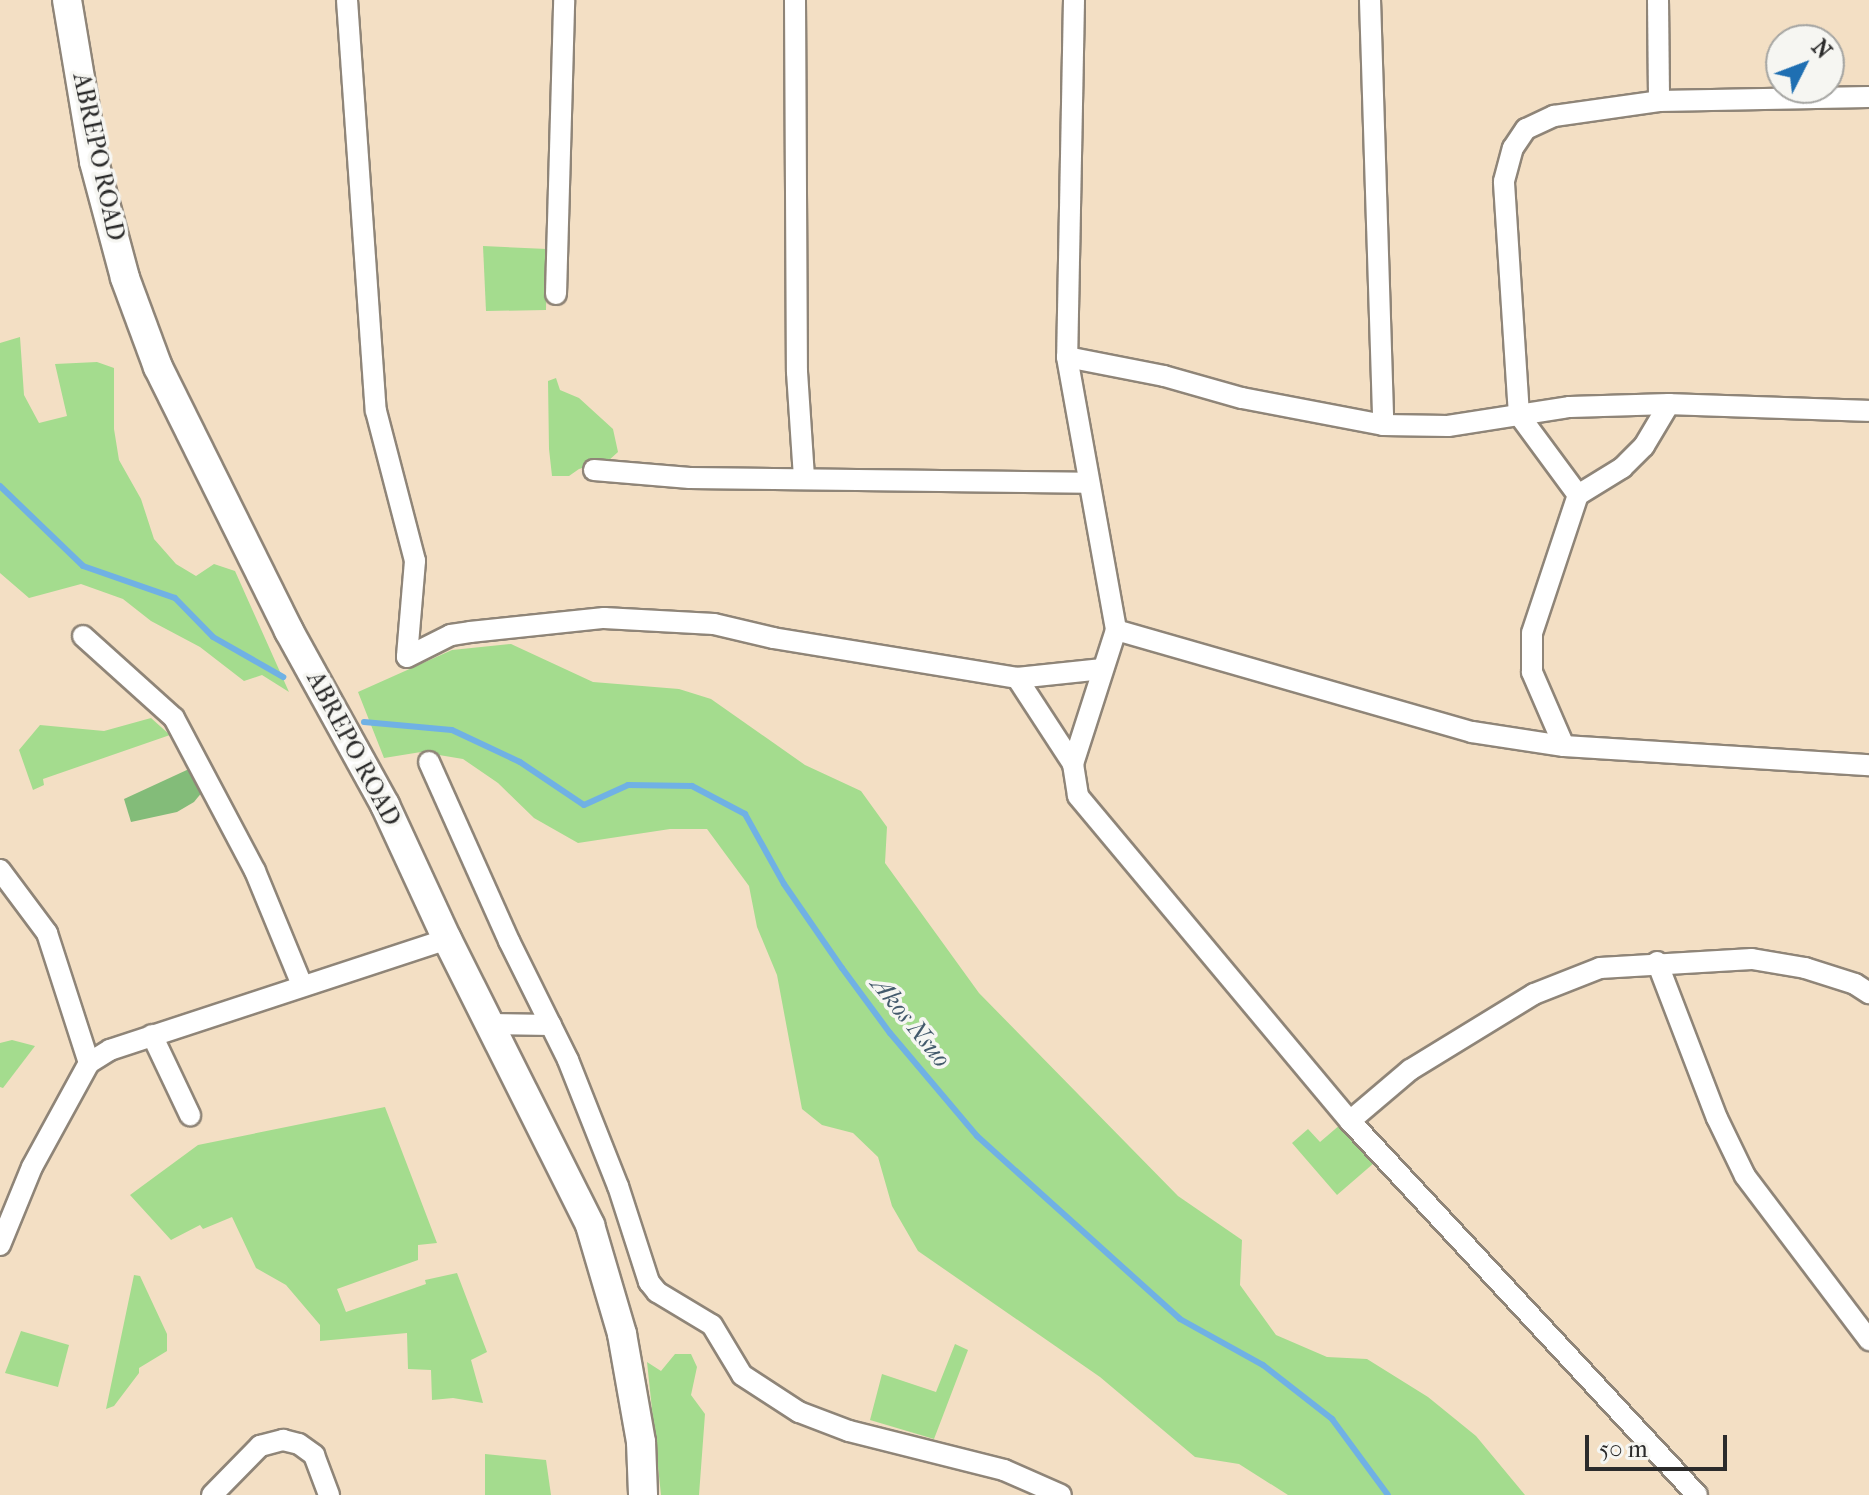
<!DOCTYPE html>
<html>
<head>
<meta charset="utf-8">
<style>
	body { margin:0 }
	#map { position:relative; width:1869px; height:1495px; overflow:hidden; background:#f3dfc4; font-family:"IM FELL French Canon",serif }
	div>[style] { position:absolute }
	.green>* { inset:0; background:#a4dc8e }
	.forest>* { inset:0; background:#83bc79 }
	.stream>* { height:6px; margin:-3px; padding:0 3px; transform-origin:3px; border-radius:3px; background:#70b1e4 }
	.roads { filter:drop-shadow(2px 0 #8f8578) drop-shadow(-2px 0 #8f8578) drop-shadow(0 2px #8f8578) drop-shadow(0 -2px #8f8578) }
	.minor>* { height:20px; margin:-10px; padding:0 10px; transform-origin:10px; border-radius:10px; background:#fff }
	.secondary>* { height:28px; margin:-14px; padding:0 14px; transform-origin:14px; border-radius:14px; background:#fff }
	span { translate:-50% -50%; white-space:nowrap; text-align:center; line-height:1.15; -webkit-text-stroke:7px #f6f6f2; paint-order:stroke }
	.street-label { font-size:24px; color:#2b2b2b }
	.water-label { font-size:26px; color:#435a6c; font-style:italic }
	.north { position:absolute; left:1765px; top:24px; width:80px; height:80px; box-sizing:border-box; background:#f6f6f2; border:2px solid #a5a5a2; border-radius:50%; rotate:48deg; font-size:22px; font-weight:700; line-height:32px; text-align:center; color:#2b2b2b }
	.north::after { content:''; display:block; margin:auto; width:28px; height:36px; background:#1f6fb2; clip-path:polygon(50% 0,100% 100%,50% 72%,0 100%) }
	.scale { position:absolute; left:1585px; top:1435px; width:142px; height:36px; box-sizing:border-box; border:4px solid #2b2b2b; border-top:0; padding-left:10px; font-size:24px; line-height:28px; white-space:nowrap; color:#2b2b2b; -webkit-text-stroke:6px #f6f6f2; paint-order:stroke }
</style>
</head>
<body>
<div id="map">
	<div class="green">
		<div style="clip-path:polygon(483px 246px,547px 249px,546px 310px,486px 311px)"></div>
		<div style="clip-path:polygon(20px 337px,24px 395px,39px 423px,67px 416px,55px 364px,97px 362px,114px 368px,114px 429px,119px 460px,141px 499px,154px 539px,176px 564px,196px 576px,214px 564px,235px 571px,289px 692px,262px 675px,244px 681px,200px 647px,151px 621px,123px 599px,81px 584px,29px 598px,0 573px,0 343px)"></div>
		<div style="clip-path:polygon(556px 378px,560px 390px,579px 398px,613px 429px,618px 452px,608px 461px,579px 469px,569px 476px,552px 476px,549px 449px,548px 381px)"></div>
		<div style="clip-path:polygon(511px 644px,593px 682px,679px 689px,711px 699px,805px 765px,861px 791px,887px 827px,885px 863px,979px 993px,1178px 1196px,1242px 1240px,1240px 1285px,1276px 1335px,1327px 1357px,1367px 1359px,1428px 1397px,1476px 1436px,1525px 1495px,1288px 1495px,1239px 1464px,1195px 1457px,1100px 1377px,918px 1251px,892px 1206px,878px 1157px,853px 1133px,822px 1125px,802px 1109px,777px 975px,757px 927px,749px 886px,707px 829px,670px 829px,578px 843px,534px 818px,498px 783px,463px 759px,421px 752px,384px 758px,358px 692px,452px 650px)"></div>
		<div style="clip-path:polygon(151px 718px,170px 735px,43px 779px,44px 785px,33px 790px,19px 750px,40px 725px,104px 731px)"></div>
		<div style="clip-path:polygon(12px 1040px,35px 1046px,3px 1088px,0 1087px,0 1043px)"></div>
		<div style="clip-path:polygon(385px 1107px,437px 1243px,418px 1245px,418px 1260px,337px 1289px,346px 1312px,426px 1284px,425px 1280px,457px 1273px,487px 1352px,471px 1360px,483px 1403px,453px 1398px,432px 1400px,431px 1370px,408px 1369px,407px 1333px,320px 1341px,320px 1325px,286px 1285px,256px 1268px,232px 1217px,203px 1229px,200px 1225px,171px 1240px,130px 1195px,198px 1145px)"></div>
		<div style="clip-path:polygon(1341px 1124px,1374px 1163px,1337px 1195px,1292px 1143px,1308px 1129px,1320px 1142px)"></div>
		<div style="clip-path:polygon(134px 1275px,140px 1276px,167px 1334px,167px 1351px,139px 1368px,139px 1373px,114px 1406px,106px 1409px)"></div>
		<div style="clip-path:polygon(21px 1331px,69px 1345px,58px 1387px,5px 1373px)"></div>
		<div style="clip-path:polygon(955px 1344px,968px 1350px,934px 1439px,870px 1420px,882px 1374px,936px 1392px)"></div>
		<div style="clip-path:polygon(675px 1354px,691px 1354px,697px 1367px,691px 1395px,705px 1414px,699px 1495px,661px 1495px,647px 1362px,661px 1371px)"></div>
		<div style="clip-path:polygon(485px 1454px,546px 1460px,551px 1495px,485px 1495px)"></div>
	</div>
	<div class="forest">
		<div style="clip-path:polygon(189px 769px,203px 791px,194px 802px,177px 812px,131px 822px,124px 799px)"></div>
	</div>
	<div class="stream">
		<div style="left:0;top:486px;width:115px;rotate:43.9deg"></div>
		<div style="left:83px;top:566px;width:97px;rotate:19.2deg"></div>
		<div style="left:175px;top:598px;width:54px;rotate:45.7deg"></div>
		<div style="left:213px;top:637px;width:81px;rotate:29.7deg"></div>
		<div style="left:364px;top:722px;width:88px;rotate:5.2deg"></div>
		<div style="left:452px;top:730px;width:75px;rotate:25.2deg"></div>
		<div style="left:520px;top:762px;width:77px;rotate:33.9deg"></div>
		<div style="left:584px;top:805px;width:48px;rotate:-24.4deg"></div>
		<div style="left:628px;top:785px;width:64px;rotate:0.9deg"></div>
		<div style="left:692px;top:786px;width:60px;rotate:27.8deg"></div>
		<div style="left:745px;top:814px;width:80px;rotate:60.9deg"></div>
		<div style="left:784px;top:884px;width:102px;rotate:55.4deg"></div>
		<div style="left:842px;top:968px;width:81px;rotate:53.6deg"></div>
		<div style="left:890px;top:1033px;width:135px;rotate:49.8deg"></div>
		<div style="left:977px;top:1136px;width:273px;rotate:42deg"></div>
		<div style="left:1180px;top:1319px;width:95px;rotate:29deg"></div>
		<div style="left:1263px;top:1365px;width:88px;rotate:38deg"></div>
		<div style="left:1332px;top:1419px;width:94px;rotate:53.6deg"></div>
	</div>
	<div class="roads">
		<div class="minor">
			<div style="left:347px;top:0;width:412px;rotate:86deg"></div>
			<div style="left:376px;top:411px;width:155px;rotate:75.4deg"></div>
			<div style="left:415px;top:561px;width:96px;rotate:94.8deg"></div>
			<div style="left:407px;top:657px;width:49px;rotate:-26.6deg"></div>
			<div style="left:451px;top:635px;width:19px;rotate:-9deg"></div>
			<div style="left:470px;top:632px;width:135px;rotate:-6deg"></div>
			<div style="left:604px;top:618px;width:110px;rotate:3.1deg"></div>
			<div style="left:714px;top:624px;width:61px;rotate:13.3deg"></div>
			<div style="left:773px;top:638px;width:247px;rotate:9.3deg"></div>
			<div style="left:1017px;top:678px;width:86px;rotate:-6deg"></div>
			<div style="left:795px;top:0;width:372px;rotate:89.7deg"></div>
			<div style="left:797px;top:372px;width:106px;rotate:86.2deg"></div>
			<div style="left:1074px;top:0;width:357px;rotate:91.1deg"></div>
			<div style="left:1067px;top:357px;width:277px;rotate:79.8deg"></div>
			<div style="left:1116px;top:630px;width:141px;rotate:107.8deg"></div>
			<div style="left:1073px;top:764px;width:32px;rotate:81deg"></div>
			<div style="left:1078px;top:796px;width:424px;rotate:50.1deg"></div>
			<div style="left:1350px;top:1121px;width:510px;rotate:47.14deg"></div>
			<div style="left:1370px;top:0;width:425px;rotate:88.2deg"></div>
			<div style="left:1658px;top:0;width:101px;rotate:89.4deg"></div>
			<div style="left:556px;top:294px;width:294px;rotate:-88.4deg"></div>
			<div style="left:1067px;top:357px;width:99px;rotate:11.1deg"></div>
			<div style="left:1164px;top:376px;width:81px;rotate:15.8deg"></div>
			<div style="left:1242px;top:398px;width:144px;rotate:10.8deg"></div>
			<div style="left:1383px;top:425px;width:65px;rotate:0.9deg"></div>
			<div style="left:1448px;top:426px;width:123px;rotate:-8.9deg"></div>
			<div style="left:1570px;top:407px;width:99px;rotate:-1.7deg"></div>
			<div style="left:1669px;top:404px;width:200px;rotate:2deg"></div>
			<div style="left:594px;top:470px;width:96px;rotate:4.8deg"></div>
			<div style="left:690px;top:478px;width:397px;rotate:0.7deg"></div>
			<div style="left:1578px;top:495px;width:52px;rotate:-31.5deg"></div>
			<div style="left:1622px;top:468px;width:31px;rotate:-45deg"></div>
			<div style="left:1644px;top:446px;width:49px;rotate:-59.2deg"></div>
			<div style="left:1116px;top:630px;width:370px;rotate:16deg"></div>
			<div style="left:1472px;top:732px;width:93px;rotate:8.7deg"></div>
			<div style="left:1564px;top:746px;width:306px;rotate:3.6deg"></div>
			<div style="left:83px;top:636px;width:122px;rotate:42deg"></div>
			<div style="left:174px;top:718px;width:173px;rotate:62.1deg"></div>
			<div style="left:255px;top:871px;width:123px;rotate:67.6deg"></div>
			<div style="left:1017px;top:678px;width:103px;rotate:56.9deg"></div>
			<div style="left:1564px;top:746px;width:81px;rotate:-113.4deg"></div>
			<div style="left:1532px;top:672px;width:39px;rotate:-90deg"></div>
			<div style="left:1532px;top:633px;width:145px;rotate:-71.6deg"></div>
			<div style="left:1578px;top:495px;width:99px;rotate:-126.4deg"></div>
			<div style="left:1519px;top:415px;width:234px;rotate:-93.7deg"></div>
			<div style="left:1504px;top:181px;width:34px;rotate:-75deg"></div>
			<div style="left:1513px;top:148px;width:23px;rotate:-56deg"></div>
			<div style="left:1526px;top:129px;width:31px;rotate:-25deg"></div>
			<div style="left:1554px;top:116px;width:106px;rotate:-8.1deg"></div>
			<div style="left:1659px;top:101px;width:210px;rotate:-1.1deg"></div>
			<div style="left:429px;top:762px;width:196px;rotate:65.9deg"></div>
			<div style="left:509px;top:941px;width:133px;rotate:63.6deg"></div>
			<div style="left:568px;top:1060px;width:136px;rotate:68.4deg"></div>
			<div style="left:618px;top:1186px;width:101px;rotate:72.1deg"></div>
			<div style="left:649px;top:1282px;width:13px;rotate:51deg"></div>
			<div style="left:657px;top:1292px;width:64px;rotate:31deg"></div>
			<div style="left:712px;top:1325px;width:58px;rotate:59deg"></div>
			<div style="left:742px;top:1375px;width:68px;rotate:33deg"></div>
			<div style="left:799px;top:1412px;width:53px;rotate:20.8deg"></div>
			<div style="left:849px;top:1431px;width:160px;rotate:14.1deg"></div>
			<div style="left:1004px;top:1470px;width:62px;rotate:23.7deg"></div>
			<div style="left:0;top:870px;width:79px;rotate:53.3deg"></div>
			<div style="left:47px;top:933px;width:137px;rotate:72.1deg"></div>
			<div style="left:1657px;top:962px;width:167px;rotate:69deg"></div>
			<div style="left:1717px;top:1118px;width:64px;rotate:64.2deg"></div>
			<div style="left:1745px;top:1176px;width:206px;rotate:52.9deg"></div>
			<div style="left:490px;top:1024px;width:61px;rotate:0.9deg"></div>
			<div style="left:152px;top:1035px;width:89px;rotate:64.6deg"></div>
			<div style="left:1350px;top:1121px;width:79px;rotate:-40.4deg"></div>
			<div style="left:1410px;top:1070px;width:145px;rotate:-31.5deg"></div>
			<div style="left:1534px;top:994px;width:71px;rotate:-21.5deg"></div>
			<div style="left:1600px;top:968px;width:152px;rotate:-3.4deg"></div>
			<div style="left:1752px;top:959px;width:54px;rotate:9.6deg"></div>
			<div style="left:1805px;top:968px;width:52px;rotate:17.7deg"></div>
			<div style="left:1855px;top:984px;width:17px;rotate:33deg"></div>
			<div style="left:0;top:1245px;width:84px;rotate:-67.7deg"></div>
			<div style="left:32px;top:1167px;width:119px;rotate:-61.3deg"></div>
			<div style="left:89px;top:1063px;width:25px;rotate:-32deg"></div>
			<div style="left:110px;top:1050px;width:355px;rotate:-18.2deg"></div>
			<div style="left:212px;top:1495px;width:69px;rotate:-45.6deg"></div>
			<div style="left:260px;top:1446px;width:24px;rotate:-15deg"></div>
			<div style="left:283px;top:1440px;width:16px;rotate:14deg"></div>
			<div style="left:299px;top:1444px;width:19px;rotate:36deg"></div>
			<div style="left:314px;top:1455px;width:43px;rotate:69.4deg"></div>
		</div>
		<div class="secondary">
			<div style="left:67px;top:0;width:164px;rotate:80.5deg"></div>
			<div style="left:94px;top:162px;width:120px;rotate:75deg"></div>
			<div style="left:125px;top:278px;width:95px;rotate:69.7deg"></div>
			<div style="left:158px;top:367px;width:295px;rotate:63.6deg"></div>
			<div style="left:289px;top:631px;width:199px;rotate:61.1deg"></div>
			<div style="left:385px;top:805px;width:148px;rotate:65.2deg"></div>
			<div style="left:447px;top:939px;width:320px;rotate:63.4deg"></div>
			<div style="left:590px;top:1225px;width:114px;rotate:73.6deg"></div>
			<div style="left:622px;top:1334px;width:110px;rotate:80deg"></div>
			<div style="left:641px;top:1442px;width:53px;rotate:87.8deg"></div>
		</div>
	</div>
	<div class="street-label">
		<span style="left:98px;top:157px;rotate:78deg">ABREPO ROAD</span>
		<span style="left:353px;top:749px;rotate:62deg">ABREPO ROAD</span>
	</div>
	<div class="water-label">
		<span style="left:911px;top:1022px;rotate:51deg">Akos Nsuo</span>
	</div>
	<div class="north">N</div>
	<div class="scale">50 m</div>
</div>
</body>
</html>
